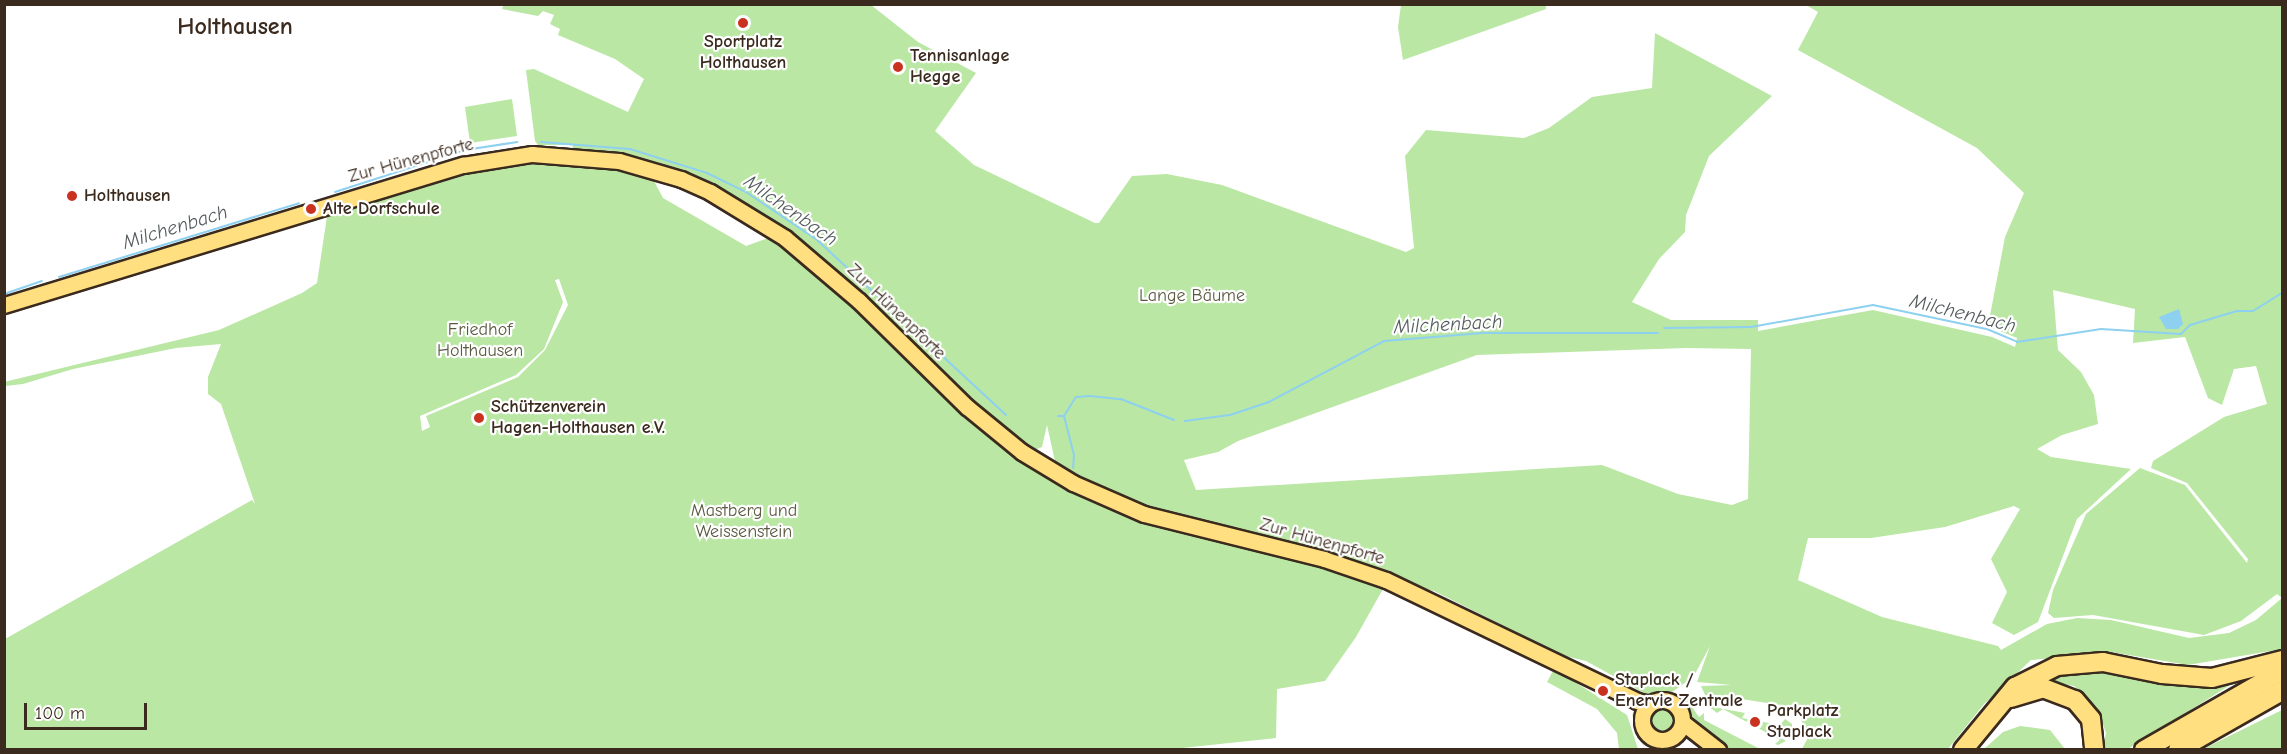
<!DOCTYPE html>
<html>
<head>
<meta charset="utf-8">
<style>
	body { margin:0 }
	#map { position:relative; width:2287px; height:754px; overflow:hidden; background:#fff; font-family:"Comic Neue",sans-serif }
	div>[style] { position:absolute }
	.green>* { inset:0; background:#bae7a4 }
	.round { border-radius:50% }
	.water>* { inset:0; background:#8ed0f0 }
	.stream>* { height:2px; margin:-1px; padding:0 1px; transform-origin:1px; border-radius:1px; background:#8ed0f0 }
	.roads { filter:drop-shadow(2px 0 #3b2a1e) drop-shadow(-2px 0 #3b2a1e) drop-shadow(0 2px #3b2a1e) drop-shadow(0 -2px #3b2a1e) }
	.major>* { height:15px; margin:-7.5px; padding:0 7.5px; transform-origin:7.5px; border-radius:7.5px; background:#ffdf80 }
	.major>.ring { margin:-7.5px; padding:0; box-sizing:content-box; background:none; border:15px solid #ffdf80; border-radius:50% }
	.highway>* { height:18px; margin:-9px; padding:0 9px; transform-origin:9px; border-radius:9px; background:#ffdf80 }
	.dots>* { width:16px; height:16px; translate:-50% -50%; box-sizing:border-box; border:3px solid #fff; border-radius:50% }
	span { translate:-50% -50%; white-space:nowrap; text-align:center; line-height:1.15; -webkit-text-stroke:4.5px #fff; paint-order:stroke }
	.poi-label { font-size:18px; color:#3b2a1e; font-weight:700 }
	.left { translate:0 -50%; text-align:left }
	.street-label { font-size:18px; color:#3b2a1e }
	.park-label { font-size:18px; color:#5b5940 }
	.water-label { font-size:20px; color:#545c5d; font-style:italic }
	.district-label { font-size:24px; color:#3b2a1e; font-weight:700 }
	.frame { position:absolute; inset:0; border:6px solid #3b2a1e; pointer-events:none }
	.scale { position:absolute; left:24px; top:703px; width:123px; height:27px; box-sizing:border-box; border:3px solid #3b2a1e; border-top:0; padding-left:8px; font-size:18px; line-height:21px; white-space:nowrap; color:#3b2a1e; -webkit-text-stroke:4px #fff; paint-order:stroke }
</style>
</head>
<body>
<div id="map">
	<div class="green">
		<div style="clip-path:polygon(evenodd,504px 4px,871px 5px,918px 42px,976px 73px,935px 131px,974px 165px,1095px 223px,1099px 223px,1132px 176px,1167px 174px,1222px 185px,1406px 252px,1414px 248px,1405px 156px,1426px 130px,1524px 138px,1549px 128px,1592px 97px,1652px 88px,1655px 33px,1772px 96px,1709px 156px,1686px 215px,1685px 232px,1659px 259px,1632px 302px,1671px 320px,1758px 320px,1758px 331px,1873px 310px,1992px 337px,2015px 347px,2017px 338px,1988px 326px,2005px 237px,2024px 193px,1977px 148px,1798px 50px,1818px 12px,1806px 5px,2282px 5px,2282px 649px,2188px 665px,2111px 652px,2031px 660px,1984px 704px,1948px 749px,1802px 749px,1811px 732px,1804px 729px,1801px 718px,1787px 706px,1709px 694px,1710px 700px,1707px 699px,1701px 686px,1732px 685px,1697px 682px,1710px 646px,1695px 674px,1685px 683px,1672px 692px,1646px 694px,1586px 661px,1565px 656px,1434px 591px,1388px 580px,1356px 637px,1325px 681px,1277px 689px,1276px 738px,1163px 750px,5px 749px,5px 639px,252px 500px,255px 504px,221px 404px,208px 394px,208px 377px,221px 344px,176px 348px,73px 369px,23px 384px,5px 386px,4px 382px,219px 330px,302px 293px,317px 283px,329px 203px,427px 174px,571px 155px,573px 145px,538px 145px,535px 141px,526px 70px,534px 69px,628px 112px,644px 79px,615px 59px,558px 35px,560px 29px,550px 24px,554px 15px,543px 11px,538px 16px,502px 9px,504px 4px,647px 168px,810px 251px,997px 427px,1032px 451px,1042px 447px,1047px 425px,1056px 466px,1144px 514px,997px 441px,789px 248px,771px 237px,746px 246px,663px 198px,647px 168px,504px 4px,559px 279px,568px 305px,545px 350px,518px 377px,426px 416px,430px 427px,422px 431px,420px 416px,516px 375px,544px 349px,563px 302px,555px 280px,559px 279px,504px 4px,2053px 290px,2135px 309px,2133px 343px,2185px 337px,2208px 398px,2222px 405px,2234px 369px,2256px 366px,2267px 404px,2224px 417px,2153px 461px,2151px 468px,2187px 483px,2248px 559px,2247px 563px,2185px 485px,2140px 468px,2086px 514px,2053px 590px,2048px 613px,2054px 618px,2093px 615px,2204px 635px,2241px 621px,2277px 594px,2282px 598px,2256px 620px,2229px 633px,2189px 638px,2111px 620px,2077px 618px,2047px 624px,2001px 650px,1998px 646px,1882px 617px,1798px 580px,1808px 538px,1871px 538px,1945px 527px,2014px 506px,2020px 509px,1991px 559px,2007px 592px,1992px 623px,2014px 635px,2038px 622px,2077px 519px,2131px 469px,2051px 457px,2037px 449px,2062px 435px,2098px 424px,2094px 395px,2081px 372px,2058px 350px,2053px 290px,504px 4px,1686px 348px,1751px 349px,1748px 499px,1732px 505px,1678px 494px,1602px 465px,1196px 490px,1184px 460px,1218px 452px,1238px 441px,1477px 355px,1686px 348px)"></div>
		<div style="clip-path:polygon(1546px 5px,1546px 9px,1403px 60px,1398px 27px,1401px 5px)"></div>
		<div style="clip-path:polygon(512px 99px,517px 136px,470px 143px,465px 107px)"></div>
		<div style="clip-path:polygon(1554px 669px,1627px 715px,1638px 749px,1619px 749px,1617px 733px,1597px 709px,1547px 682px)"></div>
		<div style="clip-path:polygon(2110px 673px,2171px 686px,2235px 682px,2128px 749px,2102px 750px,2106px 733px,2097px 708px,2074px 686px,2038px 680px,2066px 674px)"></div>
		<div style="clip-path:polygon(1688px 699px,1696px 703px,1692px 707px,1699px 717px,1704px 713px,1704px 720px,1760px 749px,1726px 749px,1705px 736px,1687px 719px,1684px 704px)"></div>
		<div style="clip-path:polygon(1708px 706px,1745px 713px,1742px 718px,1780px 725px,1785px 719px,1792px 724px,1792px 730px,1786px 728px,1781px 738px,1786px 741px,1778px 745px,1775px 744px,1780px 740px,1723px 709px,1717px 713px)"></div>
		<div class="round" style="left:1647px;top:706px;width:30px;height:30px"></div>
		<div style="clip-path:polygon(2282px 710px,2282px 749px,2203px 749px,2207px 747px)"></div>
		<div style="clip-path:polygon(1632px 713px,1643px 737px,1644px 747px,1636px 732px)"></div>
		<div style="clip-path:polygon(2020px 726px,2050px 730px,2065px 749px,1984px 749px,2003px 732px)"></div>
	</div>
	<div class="water">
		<div style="clip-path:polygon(2179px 309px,2183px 324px,2178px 329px,2166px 329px,2159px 317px)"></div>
	</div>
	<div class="stream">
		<div style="left:541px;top:142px;width:89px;rotate:4.5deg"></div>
		<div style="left:630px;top:149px;width:81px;rotate:17.3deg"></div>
		<div style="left:707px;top:173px;width:43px;rotate:26deg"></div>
		<div style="left:746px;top:192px;width:84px;rotate:33.9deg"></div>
		<div style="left:816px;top:239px;width:259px;rotate:42.8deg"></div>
		<div style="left:335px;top:192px;width:137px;rotate:-17.9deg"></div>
		<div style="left:465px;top:150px;width:53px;rotate:-8.7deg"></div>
		<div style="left:59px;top:277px;width:251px;rotate:-17.1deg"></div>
		<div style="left:4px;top:294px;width:40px;rotate:-18.9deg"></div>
		<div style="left:1664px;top:328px;width:87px;rotate:-0.7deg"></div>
		<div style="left:1751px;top:327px;width:124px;rotate:-10.2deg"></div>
		<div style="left:1873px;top:305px;width:116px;rotate:11.9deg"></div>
		<div style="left:1987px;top:329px;width:33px;rotate:23deg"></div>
		<div style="left:2017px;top:342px;width:85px;rotate:-8.8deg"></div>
		<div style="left:2101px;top:329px;width:80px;rotate:3.6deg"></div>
		<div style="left:2181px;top:334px;width:13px;rotate:-45deg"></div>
		<div style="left:2190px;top:325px;width:49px;rotate:-16.6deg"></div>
		<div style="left:2237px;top:311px;width:16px"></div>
		<div style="left:2253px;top:311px;width:34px;rotate:-32deg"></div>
		<div style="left:1058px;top:416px;width:6px"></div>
		<div style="left:1064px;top:416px;width:22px;rotate:-58deg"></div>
		<div style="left:1076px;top:397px;width:14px;rotate:-4deg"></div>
		<div style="left:1090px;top:396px;width:31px;rotate:6deg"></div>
		<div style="left:1121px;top:399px;width:57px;rotate:21.6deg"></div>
		<div style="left:1064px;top:416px;width:40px;rotate:75.6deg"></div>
		<div style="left:1074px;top:455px;width:13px;rotate:94deg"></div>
		<div style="left:1185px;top:421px;width:45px;rotate:-7.6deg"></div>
		<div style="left:1230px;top:415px;width:41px;rotate:-18.4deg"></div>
		<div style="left:1269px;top:402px;width:130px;rotate:-27.9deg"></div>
		<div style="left:1384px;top:341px;width:99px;rotate:-4.6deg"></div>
		<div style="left:1483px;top:333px;width:175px"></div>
	</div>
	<div class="roads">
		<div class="major">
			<div style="left:4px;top:305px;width:480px;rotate:-17deg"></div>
			<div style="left:463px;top:165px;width:70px;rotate:-9.1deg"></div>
			<div style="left:532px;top:154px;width:87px;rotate:4.6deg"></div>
			<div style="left:619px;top:161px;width:65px;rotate:16.2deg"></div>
			<div style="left:681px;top:179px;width:32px;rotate:24deg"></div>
			<div style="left:710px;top:192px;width:88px;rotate:31.5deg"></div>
			<div style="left:785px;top:238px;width:97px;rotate:40.4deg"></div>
			<div style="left:859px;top:301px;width:151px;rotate:44.5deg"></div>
			<div style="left:967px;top:407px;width:71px;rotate:39.3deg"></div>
			<div style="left:1022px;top:452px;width:60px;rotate:31.3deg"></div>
			<div style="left:1073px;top:483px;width:77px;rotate:23.6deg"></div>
			<div style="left:1144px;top:514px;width:186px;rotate:14deg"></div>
			<div style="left:1324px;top:559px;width:65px;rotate:18.7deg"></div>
			<div style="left:1386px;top:580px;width:279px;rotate:25.7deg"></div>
			<div style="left:1637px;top:701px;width:13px;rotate:13deg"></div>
			<div class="ring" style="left:1642px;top:700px;width:25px;height:25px"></div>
			<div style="left:1682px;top:722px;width:46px;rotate:37.9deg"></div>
		</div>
		<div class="highway">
			<div style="left:2011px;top:698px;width:34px;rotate:-17deg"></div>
			<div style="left:2043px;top:688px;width:34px;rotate:21deg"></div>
			<div style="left:2075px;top:700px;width:25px;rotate:50deg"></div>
			<div style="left:2091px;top:719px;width:31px;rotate:84deg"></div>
			<div style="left:1963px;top:750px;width:82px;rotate:-50.5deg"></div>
			<div style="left:2015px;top:687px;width:47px;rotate:-26.6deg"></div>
			<div style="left:2057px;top:666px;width:46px;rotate:-5deg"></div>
			<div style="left:2103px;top:662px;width:60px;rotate:11.5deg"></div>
			<div style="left:2162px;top:674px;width:50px;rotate:4.6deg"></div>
			<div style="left:2212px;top:678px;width:72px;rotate:-14.4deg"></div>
			<div style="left:2144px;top:750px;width:159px;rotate:-29.8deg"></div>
			<div style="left:2178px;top:750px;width:120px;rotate:-29.6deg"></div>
		</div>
	</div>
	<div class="dots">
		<div style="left:743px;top:23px;background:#c8321e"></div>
		<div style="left:898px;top:67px;background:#c8321e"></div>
		<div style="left:72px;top:196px;background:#c8321e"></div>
		<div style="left:311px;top:209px;background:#c8321e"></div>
		<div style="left:479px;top:418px;background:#c8321e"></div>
		<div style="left:1603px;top:691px;background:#c8321e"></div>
		<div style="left:1755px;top:722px;background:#c8321e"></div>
	</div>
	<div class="poi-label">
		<span style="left:743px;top:53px">Sportplatz<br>Holthausen</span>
		<span class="left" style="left:910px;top:67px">Tennisanlage<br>Hegge</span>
		<span class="left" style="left:84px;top:196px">Holthausen</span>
		<span class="left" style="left:323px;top:209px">Alte Dorfschule</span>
		<span class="left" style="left:491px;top:418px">Schützenverein<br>Hagen-Holthausen e.V.</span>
		<span class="left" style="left:1615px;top:691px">Staplack /<br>Enervie Zentrale</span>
		<span class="left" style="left:1767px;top:722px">Parkplatz<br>Staplack</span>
	</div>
	<div class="street-label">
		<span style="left:411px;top:161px;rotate:-15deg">Zur Hünenpforte</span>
		<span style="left:896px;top:312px;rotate:44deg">Zur Hünenpforte</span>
		<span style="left:1322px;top:542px;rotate:16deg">Zur Hünenpforte</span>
	</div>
	<div class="park-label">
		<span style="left:1192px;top:296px">Lange Bäume</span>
		<span style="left:480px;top:341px">Friedhof<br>Holthausen</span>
		<span style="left:744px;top:522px">Mastberg und<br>Weissenstein</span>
	</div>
	<div class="water-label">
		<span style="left:791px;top:210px;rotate:35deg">Milchenbach</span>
		<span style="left:175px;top:227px;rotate:-17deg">Milchenbach</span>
		<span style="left:1963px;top:313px;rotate:14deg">Milchenbach</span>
		<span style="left:1448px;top:324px;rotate:-3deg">Milchenbach</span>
	</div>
	<div class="district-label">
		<span style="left:235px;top:27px">Holthausen</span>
	</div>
	<div class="frame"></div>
	<div class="scale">100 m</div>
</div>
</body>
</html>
